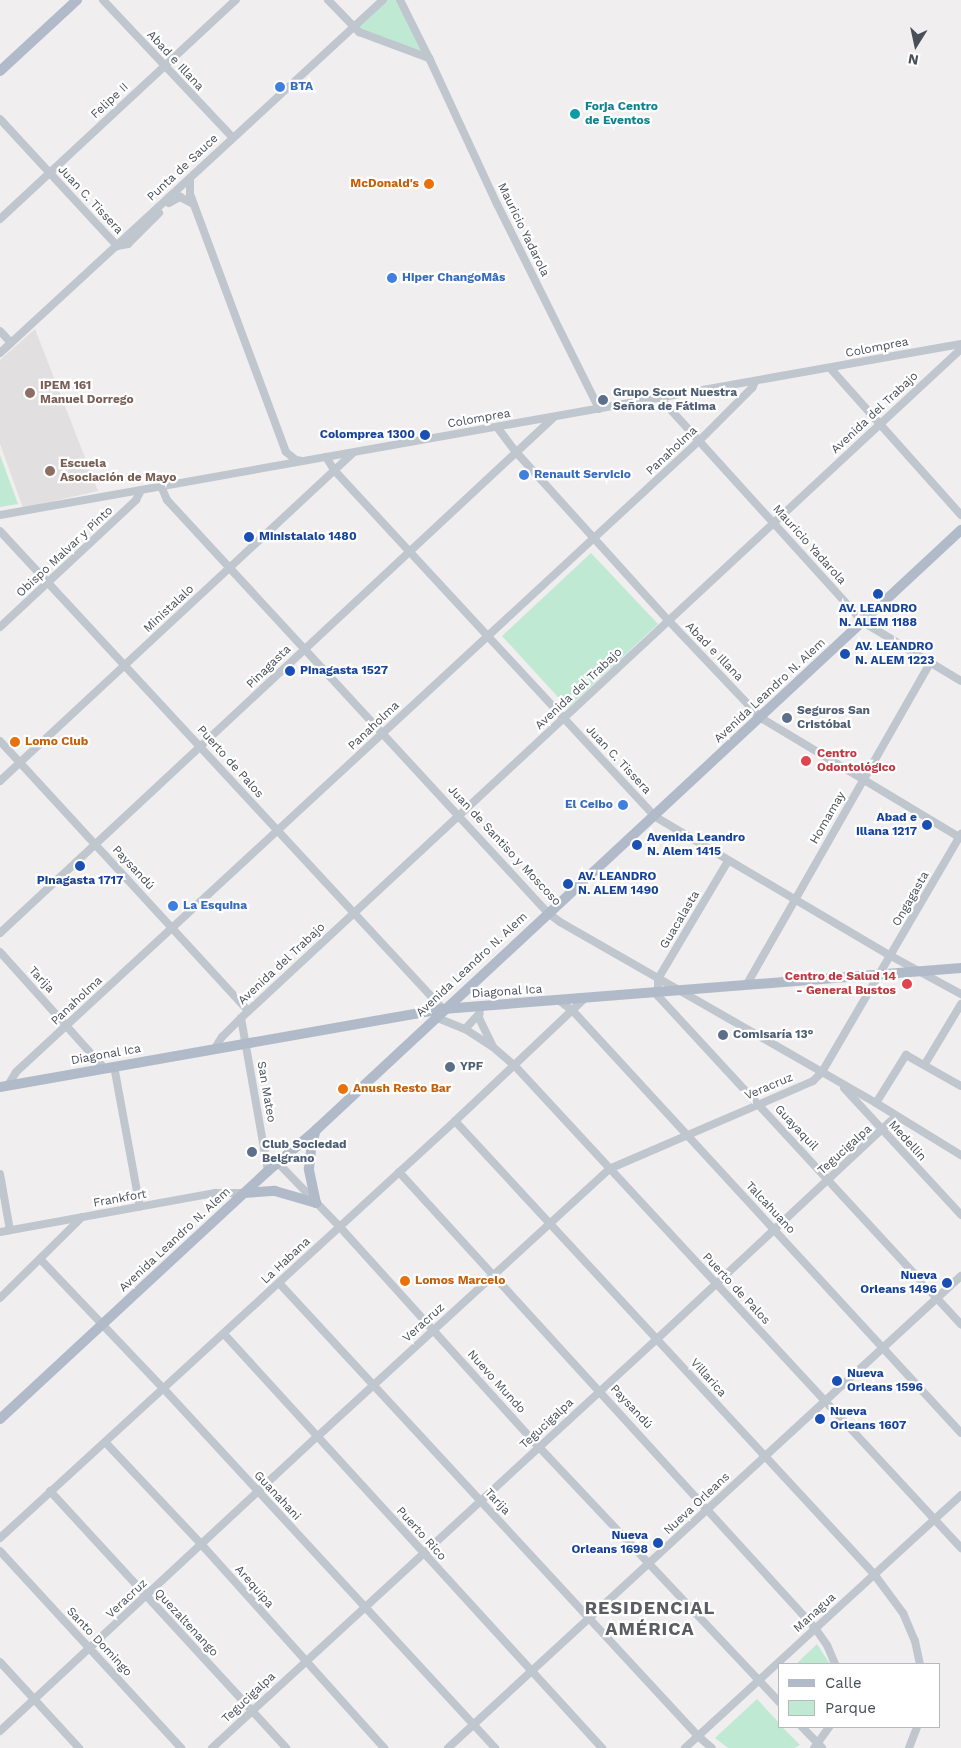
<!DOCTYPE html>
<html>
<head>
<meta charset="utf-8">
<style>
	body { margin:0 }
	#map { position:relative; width:961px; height:1748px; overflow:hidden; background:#f0eeee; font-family:"Work Sans",sans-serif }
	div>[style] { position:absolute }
	.education>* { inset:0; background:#e1dfdf }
	.green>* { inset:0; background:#c0e9d4 }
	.minor>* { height:8px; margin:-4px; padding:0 4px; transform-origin:4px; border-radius:4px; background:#c0c6ce }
	.major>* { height:10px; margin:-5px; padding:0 5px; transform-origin:5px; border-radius:5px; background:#b0bac9 }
	.dots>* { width:14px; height:14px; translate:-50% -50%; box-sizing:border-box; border:2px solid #fff; border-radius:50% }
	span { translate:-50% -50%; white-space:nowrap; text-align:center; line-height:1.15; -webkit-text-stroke:4.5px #fff; paint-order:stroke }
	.street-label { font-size:12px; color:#484f59 }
	.shop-label { font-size:12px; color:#366cbe; font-weight:700 }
	.left { translate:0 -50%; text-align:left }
	.right { translate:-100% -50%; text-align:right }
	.culture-label { font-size:12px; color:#0d838f; font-weight:700 }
	.food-label { font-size:12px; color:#c56008; font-weight:700 }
	.education-label { font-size:12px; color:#785e54; font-weight:700 }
	.service-label { font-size:12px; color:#4e5e75; font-weight:700 }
	.transit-label { font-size:12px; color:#164399; font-weight:700 }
	.health-label { font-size:12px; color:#be3a42; font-weight:700 }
	.district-label { font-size:18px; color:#5b5d62; font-weight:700; letter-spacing:1px }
	.legend { position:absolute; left:778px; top:1663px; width:162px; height:65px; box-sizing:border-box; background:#fff; border:1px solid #b6b9bd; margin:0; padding:6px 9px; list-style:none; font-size:15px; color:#484f59 }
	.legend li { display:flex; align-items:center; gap:10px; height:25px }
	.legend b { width:25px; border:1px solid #b6b9bd }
	.north { position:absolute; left:891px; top:20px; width:50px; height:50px; -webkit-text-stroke:4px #fff; paint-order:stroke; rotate:190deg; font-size:14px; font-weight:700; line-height:20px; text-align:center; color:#484f59 }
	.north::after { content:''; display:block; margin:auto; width:18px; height:22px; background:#484f59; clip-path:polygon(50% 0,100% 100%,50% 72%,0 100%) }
</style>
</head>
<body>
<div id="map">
	<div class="education">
		<div style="clip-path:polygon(35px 329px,98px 491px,23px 508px,0 444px,0 360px)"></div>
	</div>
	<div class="green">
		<div style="clip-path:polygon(383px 0,400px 0,429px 58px,352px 27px)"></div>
		<div style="clip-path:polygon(0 455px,18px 504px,0 507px)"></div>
		<div style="clip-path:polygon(591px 553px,658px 624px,568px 708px,502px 636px)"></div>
		<div style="clip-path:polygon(817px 1644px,830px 1664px,796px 1664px)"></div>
		<div style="clip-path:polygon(757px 1699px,780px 1724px,780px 1727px,782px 1727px,800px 1745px,794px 1748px,728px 1748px,715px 1738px)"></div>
	</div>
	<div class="minor">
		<div style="left:103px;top:0;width:188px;rotate:46.7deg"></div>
		<div style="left:328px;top:0;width:45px;rotate:45.9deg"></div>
		<div style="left:359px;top:32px;width:75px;rotate:20.4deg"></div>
		<div style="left:400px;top:0;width:69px;rotate:63.4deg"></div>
		<div style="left:431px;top:62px;width:157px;rotate:65.1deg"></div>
		<div style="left:497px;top:204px;width:229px;rotate:63.5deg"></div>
		<div style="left:0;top:119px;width:173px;rotate:47.3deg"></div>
		<div style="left:117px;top:246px;width:11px;rotate:-10deg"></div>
		<div style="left:128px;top:244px;width:44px;rotate:-45deg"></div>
		<div style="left:190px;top:180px;width:14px;rotate:90deg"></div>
		<div style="left:190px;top:194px;width:275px;rotate:69.6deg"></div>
		<div style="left:286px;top:452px;width:13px;rotate:39deg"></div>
		<div style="left:296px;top:460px;width:6px;rotate:9deg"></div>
		<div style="left:169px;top:203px;width:13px;rotate:-29deg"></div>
		<div style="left:180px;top:197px;width:15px;rotate:28deg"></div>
		<div style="left:0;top:219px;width:322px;rotate:-42.9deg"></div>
		<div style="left:0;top:331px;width:16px;rotate:47deg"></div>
		<div style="left:0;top:353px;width:521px;rotate:-42.67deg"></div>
		<div style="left:830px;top:368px;width:197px;rotate:48.3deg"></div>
		<div style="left:661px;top:399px;width:301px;rotate:47.8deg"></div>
		<div style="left:863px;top:622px;width:114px;rotate:31deg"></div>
		<div style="left:497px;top:427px;width:31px;rotate:53deg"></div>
		<div style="left:516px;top:452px;width:227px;rotate:47.9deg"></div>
		<div style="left:668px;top:620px;width:135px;rotate:46.5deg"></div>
		<div style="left:761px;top:718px;width:233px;rotate:31deg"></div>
		<div style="left:326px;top:457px;width:15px;rotate:58deg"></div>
		<div style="left:334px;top:470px;width:471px;rotate:47.2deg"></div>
		<div style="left:654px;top:816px;width:275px;rotate:30.6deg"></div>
		<div style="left:891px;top:956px;width:80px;rotate:28.5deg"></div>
		<div style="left:161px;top:486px;width:15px;rotate:67deg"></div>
		<div style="left:167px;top:500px;width:562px;rotate:47.31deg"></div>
		<div style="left:548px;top:913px;width:15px;rotate:37deg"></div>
		<div style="left:560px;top:922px;width:364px;rotate:29.8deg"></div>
		<div style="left:876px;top:1103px;width:100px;rotate:31.5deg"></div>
		<div style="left:0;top:515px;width:976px;rotate:-10.09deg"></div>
		<div style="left:0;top:531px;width:652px;rotate:47.18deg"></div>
		<div style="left:0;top:627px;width:186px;rotate:-43deg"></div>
		<div style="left:136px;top:500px;width:11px;rotate:-63deg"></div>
		<div style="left:0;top:741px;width:367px;rotate:47.4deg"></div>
		<div style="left:0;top:781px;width:482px;rotate:-42.9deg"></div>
		<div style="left:728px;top:861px;width:137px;rotate:120.7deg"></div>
		<div style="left:658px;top:979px;width:17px;rotate:90deg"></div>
		<div style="left:658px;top:996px;width:447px;rotate:47.3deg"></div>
		<div style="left:0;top:933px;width:756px;rotate:-42.96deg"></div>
		<div style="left:0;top:952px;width:156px;rotate:48.1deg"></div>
		<div style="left:747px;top:984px;width:369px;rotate:-60.3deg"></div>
		<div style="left:560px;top:1001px;width:16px;rotate:38deg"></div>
		<div style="left:573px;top:1011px;width:573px;rotate:47.4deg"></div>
		<div style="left:480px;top:1006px;width:12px;rotate:95deg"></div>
		<div style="left:479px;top:1018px;width:30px;rotate:64deg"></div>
		<div style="left:435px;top:1017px;width:32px;rotate:22deg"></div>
		<div style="left:465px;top:1029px;width:33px;rotate:33deg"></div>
		<div style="left:493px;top:1047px;width:29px;rotate:41deg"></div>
		<div style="left:515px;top:1066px;width:657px;rotate:47.22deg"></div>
		<div style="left:241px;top:1018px;width:155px;rotate:80deg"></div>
		<div style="left:465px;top:1029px;width:21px;rotate:-47deg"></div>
		<div style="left:215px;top:1048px;width:13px;rotate:-58deg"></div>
		<div style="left:222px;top:1037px;width:27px;rotate:-45deg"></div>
		<div style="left:241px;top:1018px;width:983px;rotate:-42.9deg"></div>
		<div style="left:925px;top:1064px;width:70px;rotate:-59deg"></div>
		<div style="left:114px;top:1066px;width:143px;rotate:79.6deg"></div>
		<div style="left:8px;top:1085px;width:15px;rotate:-58deg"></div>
		<div style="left:16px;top:1072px;width:931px;rotate:-42.74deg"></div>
		<div style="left:700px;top:440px;width:74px;rotate:-45deg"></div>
		<div style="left:752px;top:388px;width:7px;rotate:-63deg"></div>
		<div style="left:844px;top:1088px;width:173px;rotate:47.3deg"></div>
		<div style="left:876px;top:1103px;width:57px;rotate:-58deg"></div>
		<div style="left:906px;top:1055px;width:63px;rotate:29.4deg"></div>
		<div style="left:455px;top:1121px;width:617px;rotate:47.23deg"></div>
		<div style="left:874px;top:1574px;width:49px;rotate:53.4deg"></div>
		<div style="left:903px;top:1613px;width:30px;rotate:67deg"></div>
		<div style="left:915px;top:1641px;width:24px;rotate:78deg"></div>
		<div style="left:278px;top:1163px;width:88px;rotate:45.9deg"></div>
		<div style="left:339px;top:1226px;width:298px;rotate:47.9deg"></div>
		<div style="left:539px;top:1447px;width:352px;rotate:46.7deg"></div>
		<div style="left:399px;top:1172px;width:617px;rotate:47.63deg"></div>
		<div style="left:815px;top:1628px;width:21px;rotate:55deg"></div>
		<div style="left:827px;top:1645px;width:21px;rotate:67deg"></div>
		<div style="left:0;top:1174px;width:57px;rotate:79.9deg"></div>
		<div style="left:0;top:1232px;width:219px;rotate:-10.3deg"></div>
		<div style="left:215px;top:1193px;width:29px"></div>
		<div style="left:41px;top:1260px;width:177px;rotate:46.4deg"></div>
		<div style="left:163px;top:1388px;width:490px;rotate:47.3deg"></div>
		<div style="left:279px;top:1283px;width:617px;rotate:47.23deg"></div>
		<div style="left:698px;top:1736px;width:18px;rotate:41deg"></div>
		<div style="left:0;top:1298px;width:115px;rotate:-44.6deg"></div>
		<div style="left:224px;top:1334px;width:561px;rotate:47.6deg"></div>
		<div style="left:106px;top:1443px;width:140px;rotate:46.7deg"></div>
		<div style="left:202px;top:1545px;width:273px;rotate:48.1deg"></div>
		<div style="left:50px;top:1491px;width:349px;rotate:47.4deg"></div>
		<div style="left:0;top:1538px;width:617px;rotate:-42.5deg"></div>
		<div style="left:455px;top:1121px;width:179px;rotate:-43.4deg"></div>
		<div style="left:0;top:1551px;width:268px;rotate:47.4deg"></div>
		<div style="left:0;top:1662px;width:117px;rotate:47.4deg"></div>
		<div style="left:802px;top:1727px;width:29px;rotate:46deg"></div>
		<div style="left:0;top:1731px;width:434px;rotate:-42.9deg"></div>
		<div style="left:318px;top:1436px;width:395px;rotate:-42.5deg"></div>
		<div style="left:609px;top:1169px;width:222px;rotate:-23.3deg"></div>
		<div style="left:813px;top:1081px;width:13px;rotate:-45deg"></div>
		<div style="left:822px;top:1072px;width:276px;rotate:-59.7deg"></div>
		<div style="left:212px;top:1748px;width:606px;rotate:-42.59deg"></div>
		<div style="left:658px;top:1338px;width:325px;rotate:-43deg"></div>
		<div style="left:448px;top:1748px;width:697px;rotate:-42.62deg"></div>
		<div style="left:685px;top:1748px;width:374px;rotate:-42.5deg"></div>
		<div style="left:814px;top:1748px;width:26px;rotate:-54deg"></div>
		<div style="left:909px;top:1748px;width:22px;rotate:-69deg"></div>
	</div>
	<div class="major">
		<div style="left:0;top:71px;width:105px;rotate:-42.7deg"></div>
		<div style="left:0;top:1087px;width:450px;rotate:-10deg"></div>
		<div style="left:443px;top:1009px;width:520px;rotate:-4.53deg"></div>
		<div style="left:244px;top:1193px;width:31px;rotate:-4deg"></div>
		<div style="left:275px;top:1191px;width:43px;rotate:16.3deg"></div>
		<div style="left:316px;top:1203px;width:35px;rotate:-102deg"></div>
		<div style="left:309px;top:1169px;width:27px;rotate:-84deg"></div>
		<div style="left:312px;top:1142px;width:13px;rotate:-72deg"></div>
		<div style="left:0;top:1419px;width:365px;rotate:-42.8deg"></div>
		<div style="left:268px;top:1171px;width:65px;rotate:-40.6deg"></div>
		<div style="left:317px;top:1129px;width:880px;rotate:-42.93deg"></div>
	</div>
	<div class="dots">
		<div style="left:280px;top:87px;background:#3f7fe0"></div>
		<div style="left:575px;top:114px;background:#0f9aa8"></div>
		<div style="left:429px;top:184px;background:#e8710a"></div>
		<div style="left:392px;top:278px;background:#3f7fe0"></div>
		<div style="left:30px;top:393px;background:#8d6e63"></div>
		<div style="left:603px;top:400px;background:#5c6f8a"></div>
		<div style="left:425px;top:435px;background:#1a4fb4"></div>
		<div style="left:50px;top:471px;background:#8d6e63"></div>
		<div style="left:524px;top:475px;background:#3f7fe0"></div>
		<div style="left:249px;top:537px;background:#1a4fb4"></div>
		<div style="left:878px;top:594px;background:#1a4fb4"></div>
		<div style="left:845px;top:654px;background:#1a4fb4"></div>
		<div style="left:290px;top:671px;background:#1a4fb4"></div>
		<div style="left:787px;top:718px;background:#5c6f8a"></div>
		<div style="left:15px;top:742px;background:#e8710a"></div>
		<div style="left:806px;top:761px;background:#e0444e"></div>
		<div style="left:623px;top:805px;background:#3f7fe0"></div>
		<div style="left:927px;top:825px;background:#1a4fb4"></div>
		<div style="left:637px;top:845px;background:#1a4fb4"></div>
		<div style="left:80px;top:866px;background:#1a4fb4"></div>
		<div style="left:568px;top:884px;background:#1a4fb4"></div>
		<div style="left:173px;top:906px;background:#3f7fe0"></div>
		<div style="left:907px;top:984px;background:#e0444e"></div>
		<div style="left:723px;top:1035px;background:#5c6f8a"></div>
		<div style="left:450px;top:1067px;background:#5c6f8a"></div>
		<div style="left:343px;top:1089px;background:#e8710a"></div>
		<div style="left:252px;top:1152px;background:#5c6f8a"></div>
		<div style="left:405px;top:1281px;background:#e8710a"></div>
		<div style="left:947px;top:1283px;background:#1a4fb4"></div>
		<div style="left:837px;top:1381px;background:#1a4fb4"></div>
		<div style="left:820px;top:1419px;background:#1a4fb4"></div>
		<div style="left:658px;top:1543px;background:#1a4fb4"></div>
	</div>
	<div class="street-label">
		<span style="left:175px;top:61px;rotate:47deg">Abad e Illana</span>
		<span style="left:110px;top:101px;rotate:-43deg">Felipe II</span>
		<span style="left:183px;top:168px;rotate:-43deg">Punta de Sauce</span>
		<span style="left:90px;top:200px;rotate:47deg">Juan C. Tissera</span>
		<span style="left:523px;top:230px;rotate:64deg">Mauricio Yadarola</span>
		<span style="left:877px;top:348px;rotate:-11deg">Colomprea</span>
		<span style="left:875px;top:413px;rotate:-43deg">Avenida del Trabajo</span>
		<span style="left:479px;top:419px;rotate:-10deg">Colomprea</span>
		<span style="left:672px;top:451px;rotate:-43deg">Panaholma</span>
		<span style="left:809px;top:545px;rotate:48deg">Mauricio Yadarola</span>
		<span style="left:65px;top:552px;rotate:-43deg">Obispo Malvar y Pinto</span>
		<span style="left:169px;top:609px;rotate:-43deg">Ministalalo</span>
		<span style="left:714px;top:652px;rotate:46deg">Abad e Illana</span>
		<span style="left:269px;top:667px;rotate:-44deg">Pinagasta</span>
		<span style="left:579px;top:689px;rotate:-43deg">Avenida del Trabajo</span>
		<span style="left:770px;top:691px;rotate:-43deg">Avenida Leandro N. Alem</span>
		<span style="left:374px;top:726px;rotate:-43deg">Panaholma</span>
		<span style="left:618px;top:760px;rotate:47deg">Juan C. Tissera</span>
		<span style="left:230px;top:762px;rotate:48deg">Puerto de Palos</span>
		<span style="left:828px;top:818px;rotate:-60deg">Homamay</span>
		<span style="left:504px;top:846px;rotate:47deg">Juan de Santiso y Moscoso</span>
		<span style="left:133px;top:868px;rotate:47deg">Paysandú</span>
		<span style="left:911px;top:899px;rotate:-60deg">Ongagasta</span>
		<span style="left:680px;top:920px;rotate:-59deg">Guacalasta</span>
		<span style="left:282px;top:964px;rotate:-43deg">Avenida del Trabajo</span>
		<span style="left:472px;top:965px;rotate:-43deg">Avenida Leandro N. Alem</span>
		<span style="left:41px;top:980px;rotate:47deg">Tarija</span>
		<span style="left:507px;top:992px;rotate:-4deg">Diagonal Ica</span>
		<span style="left:77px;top:1001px;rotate:-43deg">Panaholma</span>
		<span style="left:106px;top:1055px;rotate:-10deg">Diagonal Ica</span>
		<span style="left:769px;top:1087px;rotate:-23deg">Veracruz</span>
		<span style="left:266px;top:1092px;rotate:80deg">San Mateo</span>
		<span style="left:796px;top:1128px;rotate:47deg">Guayaquil</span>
		<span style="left:907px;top:1141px;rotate:48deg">Medellin</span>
		<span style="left:845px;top:1150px;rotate:-42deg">Tegucigalpa</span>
		<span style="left:120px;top:1199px;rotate:-10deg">Frankfort</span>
		<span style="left:770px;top:1208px;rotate:47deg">Talcahuano</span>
		<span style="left:175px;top:1240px;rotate:-43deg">Avenida Leandro N. Alem</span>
		<span style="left:286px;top:1261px;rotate:-43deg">La Habana</span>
		<span style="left:736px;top:1289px;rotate:47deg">Puerto de Palos</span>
		<span style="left:424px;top:1323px;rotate:-42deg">Veracruz</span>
		<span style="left:708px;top:1378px;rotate:48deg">Villarica</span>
		<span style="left:496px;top:1382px;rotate:48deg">Nuevo Mundo</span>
		<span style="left:631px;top:1407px;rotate:47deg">Paysandú</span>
		<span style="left:547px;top:1424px;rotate:-43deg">Tegucigalpa</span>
		<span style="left:277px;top:1496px;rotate:47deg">Guanahani</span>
		<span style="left:497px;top:1502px;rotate:47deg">Tarija</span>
		<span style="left:697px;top:1504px;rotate:-43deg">Nueva Orleans</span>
		<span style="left:421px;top:1534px;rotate:48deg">Puerto Rico</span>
		<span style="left:254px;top:1587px;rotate:49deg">Arequipa</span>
		<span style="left:127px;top:1599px;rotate:-43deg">Veracruz</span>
		<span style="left:815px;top:1613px;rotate:-42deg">Managua</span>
		<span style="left:186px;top:1623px;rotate:47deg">Quezaltenango</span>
		<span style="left:99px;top:1642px;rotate:47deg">Santo Domingo</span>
		<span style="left:249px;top:1698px;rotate:-43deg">Tegucigalpa</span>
	</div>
	<div class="shop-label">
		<span class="left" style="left:290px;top:87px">BTA</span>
		<span class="left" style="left:402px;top:278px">Hiper ChangoMâs</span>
		<span class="left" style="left:534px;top:475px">Renault Servicio</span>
		<span class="right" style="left:613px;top:805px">El Ceibo</span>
		<span class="left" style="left:183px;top:906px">La Esquina</span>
	</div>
	<div class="culture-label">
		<span class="left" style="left:585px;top:114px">Forja Centro<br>de Eventos</span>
	</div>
	<div class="food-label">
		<span class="right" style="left:419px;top:184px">McDonald's</span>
		<span class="left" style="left:25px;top:742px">Lomo Club</span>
		<span class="left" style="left:353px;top:1089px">Anush Resto Bar</span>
		<span class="left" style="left:415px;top:1281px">Lomos Marcelo</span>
	</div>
	<div class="education-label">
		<span class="left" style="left:40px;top:393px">IPEM 161<br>Manuel Dorrego</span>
		<span class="left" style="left:60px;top:471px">Escuela<br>Asociación de Mayo</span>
	</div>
	<div class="service-label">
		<span class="left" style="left:613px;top:400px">Grupo Scout Nuestra<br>Señora de Fátima</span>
		<span class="left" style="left:797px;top:718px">Seguros San<br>Cristóbal</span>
		<span class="left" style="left:733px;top:1035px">Comisaría 13°</span>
		<span class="left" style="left:460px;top:1067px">YPF</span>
		<span class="left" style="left:262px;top:1152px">Club Sociedad<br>Belgrano</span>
	</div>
	<div class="transit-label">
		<span class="right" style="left:415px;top:435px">Colomprea 1300</span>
		<span class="left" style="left:259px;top:537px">Ministalalo 1480</span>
		<span style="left:878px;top:616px">AV. LEANDRO<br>N. ALEM 1188</span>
		<span class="left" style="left:855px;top:654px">AV. LEANDRO<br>N. ALEM 1223</span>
		<span class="left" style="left:300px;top:671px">Pinagasta 1527</span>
		<span class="right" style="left:917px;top:825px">Abad e<br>Illana 1217</span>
		<span class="left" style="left:647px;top:845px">Avenida Leandro<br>N. Alem 1415</span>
		<span class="left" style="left:578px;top:884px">AV. LEANDRO<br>N. ALEM 1490</span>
		<span style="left:80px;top:881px">Pinagasta 1717</span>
		<span class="right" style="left:937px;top:1283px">Nueva<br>Orleans 1496</span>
		<span class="left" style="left:847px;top:1381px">Nueva<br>Orleans 1596</span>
		<span class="left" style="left:830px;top:1419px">Nueva<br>Orleans 1607</span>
		<span class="right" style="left:648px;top:1543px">Nueva<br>Orleans 1698</span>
	</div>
	<div class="health-label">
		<span class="left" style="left:817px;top:761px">Centro<br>Odontológico</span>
		<span class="right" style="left:896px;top:984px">Centro de Salud 14<br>- General Bustos</span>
	</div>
	<div class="district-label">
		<span style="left:650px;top:1619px">RESIDENCIAL<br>AMÉRICA</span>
	</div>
	<ul class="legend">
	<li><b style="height:6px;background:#b0bac9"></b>Calle</li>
	<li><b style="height:14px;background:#c0e9d4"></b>Parque</li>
	</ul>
	<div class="north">N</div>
</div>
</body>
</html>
